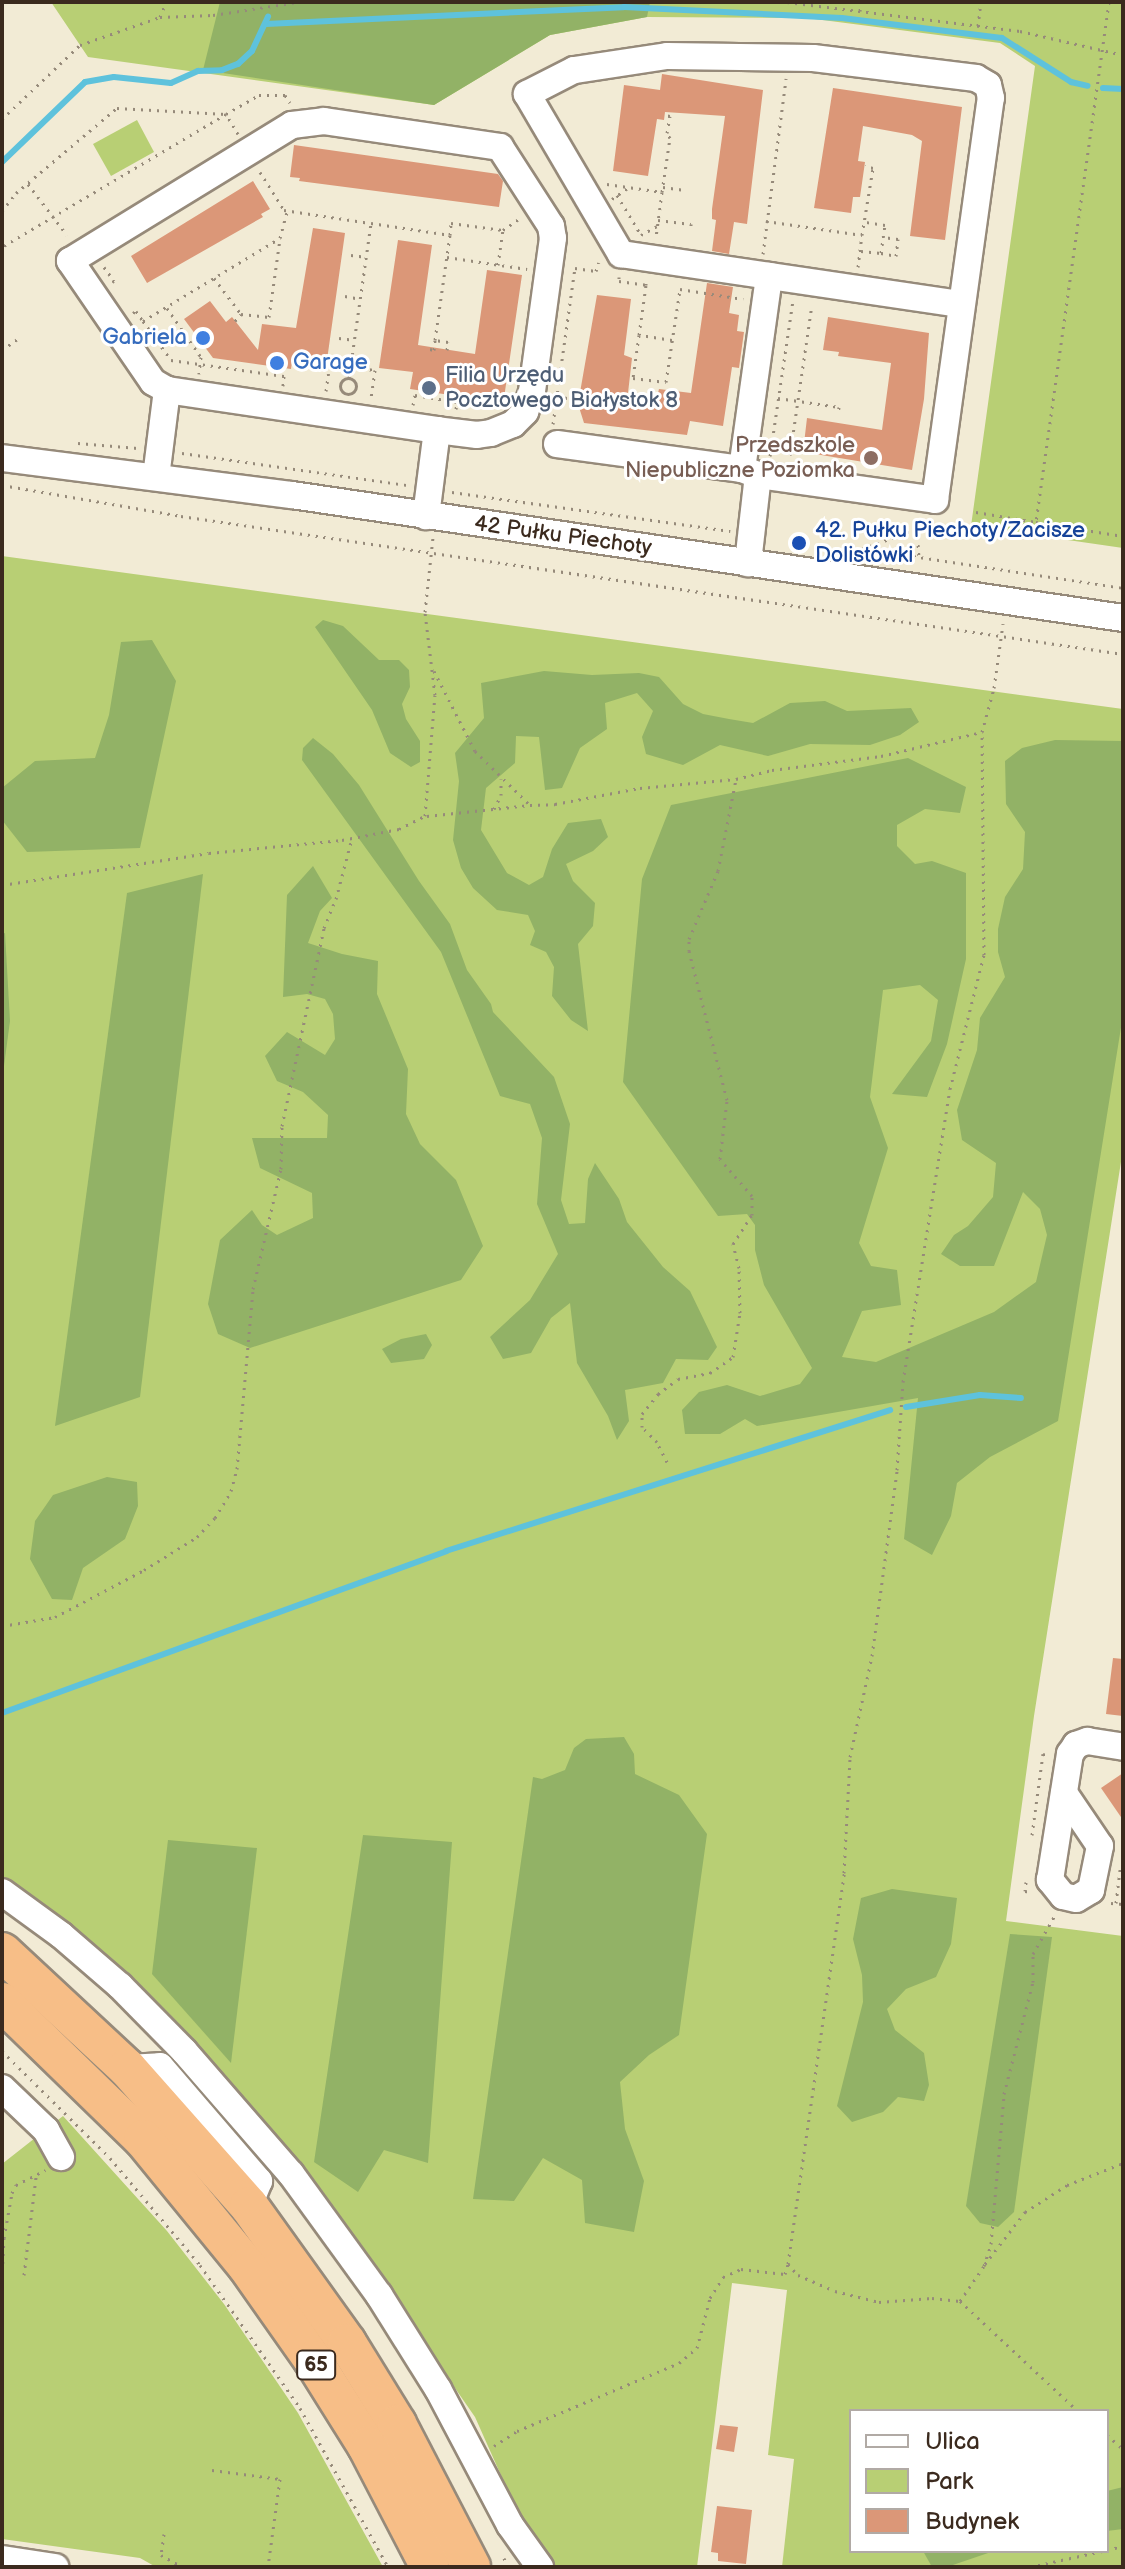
<!DOCTYPE html>
<html>
<head>
<meta charset="utf-8">
<style>
	body { margin:0 }
	#map { position:relative; width:1125px; height:2569px; overflow:hidden; background:#f2ebd5; font-family:"Balsamiq Sans",sans-serif }
	div>[style] { position:absolute }
	.green>* { inset:0; background:#b8cf74 }
	.forest>* { inset:0; background:#92b266 }
	.stream>* { height:6px; margin:-3px; padding:0 3px; transform-origin:3px; border-radius:3px; background:#5ec2dc }
	.building>* { inset:0; background:#db9778 }
	.path>* { height:3px; margin-top:-1.5px; transform-origin:0; background:repeating-linear-gradient(90deg,#968a7a 0 2px,transparent 0 8px) }
	.path>.ring { margin:-1.5px; padding:0; box-sizing:content-box; background:none; border:3px solid #968a7a; border-radius:50% }
	.roads { filter:drop-shadow(2px 0 #968a7a) drop-shadow(-2px 0 #968a7a) drop-shadow(0 2px #968a7a) drop-shadow(0 -2px #968a7a) }
	.minor>* { height:26px; margin:-13px; padding:0 13px; transform-origin:13px; border-radius:13px; background:#fff }
	.highway>* { height:38px; margin:-19px; padding:0 19px; transform-origin:19px; border-radius:19px; background:#f7be87 }
	.dots>* { width:22px; height:22px; translate:-50% -50%; box-sizing:border-box; border:4px solid #fff; border-radius:50% }
	span { translate:-50% -50%; white-space:nowrap; text-align:center; line-height:1.15; -webkit-text-stroke:6px #fff; paint-order:stroke }
	.shield-label span { padding:2px 6px; background:#fff; border:2px solid; border-radius:6px; -webkit-text-stroke-width:0 }
	.shield-label { font-size:20px; color:#3b2a1e; font-weight:700 }
	.shop-label { font-size:22px; color:#366cbe }
	.right { translate:-100% -50%; text-align:right }
	.left { translate:0 -50%; text-align:left }
	.service-label { font-size:22px; color:#4e5e75 }
	.education-label { font-size:22px; color:#785e54 }
	.transit-label { font-size:22px; color:#164399 }
	.street-label { font-size:22px; color:#3b2a1e }
	.frame { position:absolute; inset:0; border:4px solid #3b2a1e; pointer-events:none }
	.legend { position:absolute; left:849px; top:2409px; width:260px; height:144px; box-sizing:border-box; background:#fff; border:2px solid #b1aaa5; margin:0; padding:10px 14px; list-style:none; font-size:24px; color:#3b2a1e }
	.legend li { display:flex; align-items:center; gap:16px; height:40px }
	.legend b { width:40px; border:2px solid #b1aaa5 }
</style>
</head>
<body>
<div id="map">
	<div class="green">
		<div style="clip-path:polygon(51px 2px,1123px 2px,1123px 548px,971px 526px,1035px 66px,1000px 43px,807px 18px,647px 17px,550px 35px,434px 105px,88px 57px)"></div>
		<div style="clip-path:polygon(137px 120px,154px 152px,111px 176px,93px 144px)"></div>
		<div style="clip-path:polygon(evenodd,2px 556px,1123px 709px,1123px 1149px,1034px 1716px,1006px 1921px,1123px 1936px,1123px 2567px,782px 2567px,794px 2459px,768px 2455px,787px 2290px,732px 2283px,697px 2567px,554px 2567px,532px 2545px,475px 2417px,311px 2180px,198px 2046px,84px 1942px,2px 1883px,2px 556px,851px 2411px,1107px 2411px,1107px 2551px,851px 2551px,851px 2411px)"></div>
		<div style="clip-path:polygon(63px 2116px,167px 2231px,224px 2304px,298px 2413px,383px 2567px,156px 2567px,140px 2558px,2px 2539px,2px 2164px)"></div>
	</div>
	<div class="forest">
		<div style="clip-path:polygon(220px 2px,650px 2px,647px 17px,550px 35px,434px 105px,203px 70px)"></div>
		<div style="clip-path:polygon(323px 620px,343px 626px,379px 660px,399px 660px,409px 670px,410px 687px,402px 704px,406px 719px,420px 741px,420px 762px,411px 767px,390px 753px,372px 710px,315px 627px)"></div>
		<div style="clip-path:polygon(152px 640px,176px 681px,140px 848px,27px 852px,2px 820px,2px 788px,35px 761px,95px 758px,109px 715px,121px 642px)"></div>
		<div style="clip-path:polygon(544px 671px,592px 675px,639px 673px,659px 677px,683px 704px,703px 714px,729px 719px,753px 723px,790px 703px,825px 701px,847px 711px,911px 708px,919px 722px,900px 735px,870px 745px,810px 744px,768px 756px,720px 745px,683px 765px,646px 754px,642px 737px,653px 711px,637px 693px,605px 703px,607px 729px,580px 748px,562px 788px,545px 790px,539px 737px,516px 736px,515px 763px,486px 788px,481px 830px,507px 873px,529px 885px,543px 877px,552px 849px,568px 823px,601px 819px,608px 837px,593px 851px,566px 864px,573px 881px,595px 903px,593px 926px,578px 944px,588px 1031px,571px 1020px,552px 996px,554px 967px,546px 952px,530px 945px,535px 931px,528px 915px,497px 910px,473px 888px,461px 868px,453px 840px,459px 781px,455px 753px,484px 718px,481px 683px)"></div>
		<div style="clip-path:polygon(313px 738px,333px 754px,359px 785px,419px 881px,450px 924px,467px 970px,491px 1004px,493px 1012px,554px 1077px,570px 1124px,561px 1200px,569px 1224px,585px 1223px,588px 1179px,595px 1163px,619px 1199px,627px 1222px,663px 1267px,690px 1291px,717px 1347px,708px 1360px,676px 1359px,663px 1383px,625px 1390px,629px 1421px,617px 1440px,608px 1416px,577px 1363px,570px 1303px,551px 1318px,531px 1353px,503px 1359px,490px 1337px,530px 1300px,558px 1254px,537px 1204px,542px 1138px,530px 1104px,500px 1096px,441px 952px,302px 760px,303px 748px)"></div>
		<div style="clip-path:polygon(1055px 740px,1123px 741px,1123px 1015px,1058px 1421px,990px 1457px,957px 1483px,951px 1516px,932px 1555px,904px 1539px,918px 1398px,757px 1426px,745px 1419px,720px 1434px,685px 1434px,682px 1410px,699px 1392px,727px 1385px,760px 1396px,800px 1384px,812px 1368px,764px 1285px,755px 1250px,755px 1225px,747px 1214px,718px 1216px,623px 1082px,642px 879px,671px 805px,908px 758px,966px 787px,960px 813px,925px 809px,897px 825px,897px 846px,915px 864px,932px 861px,966px 873px,966px 959px,947px 1044px,927px 1097px,892px 1094px,931px 1041px,938px 1000px,920px 985px,883px 990px,870px 1097px,888px 1148px,859px 1243px,871px 1266px,897px 1270px,901px 1305px,862px 1311px,842px 1357px,876px 1362px,994px 1312px,1036px 1282px,1047px 1235px,1040px 1209px,1023px 1192px,994px 1266px,960px 1266px,941px 1254px,954px 1235px,968px 1226px,993px 1197px,996px 1163px,962px 1140px,957px 1110px,977px 1050px,980px 1018px,1005px 977px,998px 952px,998px 929px,1005px 897px,1023px 869px,1025px 832px,1006px 804px,1005px 761px,1022px 748px)"></div>
		<div style="clip-path:polygon(313px 866px,332px 898px,320px 911px,308px 943px,342px 954px,378px 961px,377px 994px,408px 1069px,406px 1114px,420px 1144px,456px 1180px,483px 1246px,461px 1280px,250px 1348px,218px 1334px,208px 1304px,220px 1240px,252px 1210px,262px 1225px,277px 1235px,313px 1218px,312px 1193px,260px 1168px,252px 1138px,327px 1138px,328px 1115px,303px 1092px,277px 1081px,265px 1056px,287px 1032px,325px 1055px,335px 1039px,333px 1014px,325px 999px,307px 994px,283px 997px,287px 895px)"></div>
		<div style="clip-path:polygon(203px 874px,140px 1397px,55px 1426px,127px 893px)"></div>
		<div style="clip-path:polygon(5px 933px,10px 1021px,2px 1081px,2px 934px)"></div>
		<div style="clip-path:polygon(426px 1334px,432px 1345px,424px 1359px,391px 1363px,382px 1349px,401px 1339px)"></div>
		<div style="clip-path:polygon(107px 1477px,137px 1482px,138px 1506px,125px 1539px,83px 1568px,72px 1600px,52px 1599px,30px 1559px,35px 1521px,53px 1495px)"></div>
		<div style="clip-path:polygon(624px 1737px,634px 1754px,635px 1774px,679px 1795px,707px 1834px,679px 2035px,649px 2055px,620px 2082px,625px 2129px,644px 2181px,634px 2232px,585px 2223px,582px 2180px,543px 2158px,514px 2201px,473px 2199px,533px 1777px,542px 1779px,565px 1770px,574px 1748px,586px 1739px)"></div>
		<div style="clip-path:polygon(363px 1835px,452px 1842px,428px 2163px,384px 2150px,358px 2192px,314px 2162px)"></div>
		<div style="clip-path:polygon(168px 1840px,257px 1848px,231px 2063px,152px 1974px)"></div>
		<div style="clip-path:polygon(892px 1889px,957px 1898px,951px 1944px,936px 1977px,906px 1989px,887px 2009px,895px 2030px,924px 2053px,929px 2085px,924px 2101px,898px 2097px,883px 2112px,852px 2122px,837px 2106px,863px 2002px,862px 1975px,853px 1939px,861px 1898px)"></div>
		<div style="clip-path:polygon(1010px 1934px,1052px 1937px,1014px 2212px,998px 2227px,980px 2223px,966px 2206px)"></div>
		<div style="clip-path:polygon(1123px 2487px,1123px 2529px,1107px 2531px,1107px 2491px)"></div>
		<div style="clip-path:polygon(923px 2551px,994px 2551px,947px 2567px,932px 2567px)"></div>
	</div>
	<div class="stream">
		<div style="left:266px;top:24px;width:358px;rotate:-2.7deg"></div>
		<div style="left:624px;top:7px;width:218px;rotate:2.9deg"></div>
		<div style="left:842px;top:18px;width:161px;rotate:7.1deg"></div>
		<div style="left:1002px;top:38px;width:82px;rotate:32.5deg"></div>
		<div style="left:1071px;top:82px;width:17px;rotate:13deg"></div>
		<div style="left:1103px;top:88px;width:20px;rotate:3deg"></div>
		<div style="left:2px;top:162px;width:115px;rotate:-43.9deg"></div>
		<div style="left:85px;top:82px;width:29px;rotate:-10deg"></div>
		<div style="left:114px;top:77px;width:57px;rotate:6deg"></div>
		<div style="left:171px;top:83px;width:30px;rotate:-24deg"></div>
		<div style="left:198px;top:71px;width:24px;rotate:-2deg"></div>
		<div style="left:222px;top:70px;width:17px;rotate:-21deg"></div>
		<div style="left:238px;top:64px;width:19px;rotate:-43deg"></div>
		<div style="left:252px;top:51px;width:38px;rotate:-65deg"></div>
		<div style="left:906px;top:1407px;width:75px;rotate:-9.2deg"></div>
		<div style="left:980px;top:1395px;width:41px;rotate:4.2deg"></div>
		<div style="left:2px;top:1713px;width:473px;rotate:-20deg"></div>
		<div style="left:446px;top:1551px;width:466px;rotate:-17.6deg"></div>
	</div>
	<div class="building">
		<div style="clip-path:polygon(662px 74px,763px 90px,747px 224px,734px 222px,729px 254px,712px 251px,716px 220px,712px 219px,712px 209px,725px 116px,665px 112px,664px 120px,657px 119px,648px 176px,613px 171px,624px 85px,660px 90px)"></div>
		<div style="clip-path:polygon(833px 88px,962px 107px,945px 240px,910px 236px,922px 141px,912px 135px,863px 126px,858px 161px,865px 162px,860px 197px,853px 197px,851px 213px,814px 208px)"></div>
		<div style="clip-path:polygon(294px 145px,498px 174px,503px 181px,499px 207px,299px 181px,300px 178px,290px 177px)"></div>
		<div style="clip-path:polygon(253px 181px,270px 209px,261px 214px,263px 217px,147px 283px,131px 256px)"></div>
		<div style="clip-path:polygon(313px 228px,345px 233px,327px 360px,293px 355px,291px 369px,213px 358px,184px 319px,210px 301px,226px 322px,232px 317px,258px 350px,262px 324px,296px 328px)"></div>
		<div style="clip-path:polygon(398px 240px,432px 245px,418px 345px,475px 354px,487px 270px,522px 275px,504px 398px,497px 397px,497px 402px,410px 389px,413px 372px,379px 368px)"></div>
		<div style="clip-path:polygon(707px 283px,733px 287px,729px 313px,739px 315px,737px 331px,744px 332px,739px 368px,732px 367px,723px 426px,690px 421px,687px 435px,584px 423px,578px 404px,597px 295px,631px 299px,624px 355px,632px 358px,628px 393px,657px 397px,659px 389px,691px 393px)"></div>
		<div style="clip-path:polygon(828px 317px,929px 333px,924px 399px,912px 470px,803px 452px,807px 418px,882px 430px,891px 363px,838px 356px,839px 352px,823px 350px)"></div>
		<div style="clip-path:polygon(1113px 1658px,1123px 1659px,1123px 1716px,1106px 1714px)"></div>
		<div style="clip-path:polygon(1123px 1773px,1123px 1820px,1101px 1788px)"></div>
		<div style="clip-path:polygon(720px 2425px,738px 2427px,734px 2452px,716px 2449px)"></div>
		<div style="clip-path:polygon(717px 2506px,752px 2510px,746px 2564px,718px 2561px,718px 2553px,711px 2552px)"></div>
	</div>
	<div class="path">
		<div style="left:787px;top:2px;width:235px;rotate:7.1deg"></div>
		<div style="left:1020px;top:31px;width:106px;rotate:13.1deg"></div>
		<div style="left:1109px;top:2px;width:525px;rotate:97.99deg"></div>
		<div style="left:1036px;top:522px;width:88px;rotate:9.1deg"></div>
		<div style="left:860px;top:11px;width:9px;rotate:-84deg"></div>
		<div style="left:160px;top:17px;width:53px;rotate:-2.2deg"></div>
		<div style="left:213px;top:15px;width:86px;rotate:-8.7deg"></div>
		<div style="left:978px;top:26px;width:24px;rotate:-83deg"></div>
		<div style="left:2px;top:119px;width:108px;rotate:-43.5deg"></div>
		<div style="left:80px;top:45px;width:85px;rotate:-19.3deg"></div>
		<div style="left:160px;top:17px;width:16px;rotate:-68deg"></div>
		<div style="left:238px;top:134px;width:23px;rotate:-121deg"></div>
		<div style="left:226px;top:114px;width:38px;rotate:-30deg"></div>
		<div style="left:259px;top:95px;width:26px"></div>
		<div style="left:285px;top:95px;width:9px;rotate:58deg"></div>
		<div style="left:260px;top:172px;width:45px;rotate:57.7deg"></div>
		<div style="left:284px;top:210px;width:87px;rotate:8.6deg"></div>
		<div style="left:28px;top:184px;width:64px;rotate:52.6deg"></div>
		<div style="left:607px;top:184px;width:56px;rotate:8.3deg"></div>
		<div style="left:662px;top:192px;width:45px;rotate:97.6deg"></div>
		<div style="left:663px;top:187px;width:22px;rotate:8deg"></div>
		<div style="left:662px;top:192px;width:55px;rotate:-81.6deg"></div>
		<div style="left:670px;top:138px;width:6px;rotate:-121deg"></div>
		<div style="left:667px;top:133px;width:17px;rotate:-80deg"></div>
		<div style="left:670px;top:116px;width:5px;rotate:-169deg"></div>
		<div style="left:617px;top:195px;width:47px;rotate:59deg"></div>
		<div style="left:641px;top:235px;width:18px;rotate:-29deg"></div>
		<div style="left:612px;top:199px;width:21px;rotate:-35deg"></div>
		<div style="left:2px;top:211px;width:23px;rotate:-52deg"></div>
		<div style="left:16px;top:193px;width:132px;rotate:-40.1deg"></div>
		<div style="left:117px;top:108px;width:109px;rotate:3.2deg"></div>
		<div style="left:226px;top:114px;width:261px;rotate:149.3deg"></div>
		<div style="left:658px;top:220px;width:33px;rotate:7deg"></div>
		<div style="left:691px;top:224px;width:4px;rotate:90deg"></div>
		<div style="left:766px;top:221px;width:97px;rotate:8.3deg"></div>
		<div style="left:862px;top:235px;width:68px;rotate:-80.7deg"></div>
		<div style="left:873px;top:168px;width:8px;rotate:-166deg"></div>
		<div style="left:861px;top:251px;width:20px;rotate:6deg"></div>
		<div style="left:881px;top:253px;width:28px;rotate:-82deg"></div>
		<div style="left:885px;top:225px;width:20px;rotate:-171deg"></div>
		<div style="left:881px;top:253px;width:15px;rotate:11deg"></div>
		<div style="left:896px;top:256px;width:17px;rotate:-83deg"></div>
		<div style="left:898px;top:239px;width:15px;rotate:-172deg"></div>
		<div style="left:763px;top:254px;width:177px;rotate:-82.5deg"></div>
		<div style="left:351px;top:255px;width:16px;rotate:7deg"></div>
		<div style="left:447px;top:257px;width:81px;rotate:8.5deg"></div>
		<div style="left:498px;top:265px;width:35px;rotate:-82deg"></div>
		<div style="left:104px;top:267px;width:17px;rotate:54deg"></div>
		<div style="left:114px;top:281px;width:2px;rotate:153deg"></div>
		<div style="left:858px;top:267px;width:32px;rotate:-83deg"></div>
		<div style="left:619px;top:277px;width:4px;rotate:90deg"></div>
		<div style="left:619px;top:281px;width:27px;rotate:8deg"></div>
		<div style="left:646px;top:285px;width:5px;rotate:-90deg"></div>
		<div style="left:214px;top:278px;width:45px;rotate:53.1deg"></div>
		<div style="left:241px;top:314px;width:28px;rotate:6deg"></div>
		<div style="left:269px;top:317px;width:79px;rotate:-82deg"></div>
		<div style="left:345px;top:296px;width:16px;rotate:11deg"></div>
		<div style="left:167px;top:308px;width:60px;rotate:55.2deg"></div>
		<div style="left:201px;top:357px;width:17px;rotate:97deg"></div>
		<div style="left:133px;top:313px;width:4px;rotate:-34deg"></div>
		<div style="left:136px;top:311px;width:12px;rotate:55deg"></div>
		<div style="left:143px;top:321px;width:160px;rotate:-31.2deg"></div>
		<div style="left:280px;top:238px;width:28px;rotate:-75deg"></div>
		<div style="left:143px;top:321px;width:48px;rotate:54.3deg"></div>
		<div style="left:171px;top:360px;width:114px;rotate:8.1deg"></div>
		<div style="left:284px;top:376px;width:10px;rotate:96deg"></div>
		<div style="left:235px;top:321px;width:9px;rotate:-49deg"></div>
		<div style="left:639px;top:335px;width:50px;rotate:-82deg"></div>
		<div style="left:339px;top:338px;width:16px;rotate:7deg"></div>
		<div style="left:672px;top:340px;width:33px;rotate:-171deg"></div>
		<div style="left:639px;top:335px;width:43px;rotate:97.9deg"></div>
		<div style="left:633px;top:378px;width:33px;rotate:7deg"></div>
		<div style="left:666px;top:382px;width:94px;rotate:-81.4deg"></div>
		<div style="left:680px;top:289px;width:64px;rotate:9deg"></div>
		<div style="left:430px;top:349px;width:4px;rotate:14deg"></div>
		<div style="left:434px;top:350px;width:10px;rotate:-84deg"></div>
		<div style="left:2px;top:350px;width:19px;rotate:-35deg"></div>
		<div style="left:447px;top:350px;width:8px;rotate:-83deg"></div>
		<div style="left:448px;top:342px;width:13px;rotate:-171deg"></div>
		<div style="left:435px;top:340px;width:106px;rotate:-81.9deg"></div>
		<div style="left:349px;top:378px;width:157px;rotate:-81.9deg"></div>
		<div style="left:371px;top:223px;width:80px;rotate:8.6deg"></div>
		<div style="left:450px;top:235px;width:12px;rotate:-85deg"></div>
		<div style="left:451px;top:223px;width:52px;rotate:7.7deg"></div>
		<div style="left:503px;top:230px;width:21px;rotate:-35deg"></div>
		<div class="ring" style="left:340px;top:378px;width:13px;height:13px"></div>
		<div style="left:326px;top:391px;width:27px;rotate:-82deg"></div>
		<div style="left:330px;top:364px;width:45px;rotate:7.6deg"></div>
		<div style="left:375px;top:370px;width:27px;rotate:98deg"></div>
		<div style="left:557px;top:396px;width:15px;rotate:11deg"></div>
		<div style="left:778px;top:398px;width:62px;rotate:8.4deg"></div>
		<div style="left:839px;top:407px;width:7px;rotate:98deg"></div>
		<div style="left:413px;top:405px;width:10px;rotate:-79deg"></div>
		<div style="left:415px;top:395px;width:43px;rotate:9.5deg"></div>
		<div style="left:456px;top:409px;width:7px;rotate:-82deg"></div>
		<div style="left:457px;top:402px;width:37px;rotate:6deg"></div>
		<div style="left:553px;top:424px;width:158px;rotate:-82deg"></div>
		<div style="left:575px;top:268px;width:21px;rotate:8deg"></div>
		<div style="left:596px;top:271px;width:9px;rotate:-72deg"></div>
		<div style="left:78px;top:443px;width:60px;rotate:4.8deg"></div>
		<div style="left:182px;top:453px;width:228px;rotate:8.1deg"></div>
		<div style="left:790px;top:455px;width:152px;rotate:-81.7deg"></div>
		<div style="left:770px;top:456px;width:157px;rotate:-81.6deg"></div>
		<div style="left:2px;top:485px;width:182px;rotate:9.8deg"></div>
		<div style="left:181px;top:516px;width:952px;rotate:8.33deg"></div>
		<div style="left:452px;top:492px;width:281px;rotate:8deg"></div>
		<div style="left:976px;top:512px;width:61px;rotate:9.5deg"></div>
		<div style="left:917px;top:529px;width:27px;rotate:86deg"></div>
		<div style="left:862px;top:549px;width:63px;rotate:-20.4deg"></div>
		<div style="left:921px;top:527px;width:5px;rotate:-79deg"></div>
		<div style="left:866px;top:549px;width:260px;rotate:8.6deg"></div>
		<div style="left:434px;top:671px;width:90px;rotate:62.9deg"></div>
		<div style="left:475px;top:751px;width:77px;rotate:44.5deg"></div>
		<div style="left:530px;top:805px;width:25px;rotate:-2deg"></div>
		<div style="left:555px;top:804px;width:86px;rotate:-10.7deg"></div>
		<div style="left:640px;top:788px;width:96px;rotate:-5.4deg"></div>
		<div style="left:736px;top:779px;width:37px;rotate:-14deg"></div>
		<div style="left:772px;top:770px;width:110px;rotate:-7.3deg"></div>
		<div style="left:881px;top:756px;width:104px;rotate:-13.4deg"></div>
		<div style="left:494px;top:809px;width:16px;rotate:-63deg"></div>
		<div style="left:501px;top:795px;width:16px;rotate:-90deg"></div>
		<div style="left:427px;top:816px;width:104px;rotate:-6.1deg"></div>
		<div style="left:2px;top:885px;width:209px;rotate:-8.8deg"></div>
		<div style="left:209px;top:853px;width:134px;rotate:-5.6deg"></div>
		<div style="left:342px;top:840px;width:58px;rotate:-10.9deg"></div>
		<div style="left:399px;top:829px;width:29px;rotate:-27deg"></div>
		<div style="left:425px;top:816px;width:121px;rotate:-85.3deg"></div>
		<div style="left:435px;top:695px;width:84px;rotate:-96.9deg"></div>
		<div style="left:425px;top:612px;width:75px;rotate:-83.9deg"></div>
		<div style="left:667px;top:1462px;width:22px;rotate:-117deg"></div>
		<div style="left:657px;top:1442px;width:21px;rotate:-135deg"></div>
		<div style="left:642px;top:1427px;width:13px;rotate:-90deg"></div>
		<div style="left:642px;top:1414px;width:26px;rotate:-51deg"></div>
		<div style="left:658px;top:1394px;width:25px;rotate:-37deg"></div>
		<div style="left:678px;top:1379px;width:33px;rotate:-11deg"></div>
		<div style="left:710px;top:1373px;width:28px;rotate:-35deg"></div>
		<div style="left:733px;top:1357px;width:45px;rotate:-81deg"></div>
		<div style="left:740px;top:1313px;width:45px;rotate:-91.3deg"></div>
		<div style="left:739px;top:1268px;width:25px;rotate:-104deg"></div>
		<div style="left:733px;top:1244px;width:35px;rotate:-57deg"></div>
		<div style="left:752px;top:1215px;width:19px;rotate:-90deg"></div>
		<div style="left:752px;top:1196px;width:49px;rotate:-130.9deg"></div>
		<div style="left:720px;top:1159px;width:59px;rotate:-83.2deg"></div>
		<div style="left:727px;top:1100px;width:154px;rotate:-104.3deg"></div>
		<div style="left:689px;top:951px;width:12px;rotate:-90deg"></div>
		<div style="left:689px;top:939px;width:74px;rotate:-66.9deg"></div>
		<div style="left:718px;top:871px;width:94px;rotate:-78.9deg"></div>
		<div style="left:2px;top:1626px;width:54px;rotate:-9.6deg"></div>
		<div style="left:55px;top:1617px;width:101px;rotate:-27.8deg"></div>
		<div style="left:144px;top:1570px;width:62px;rotate:-31.9deg"></div>
		<div style="left:197px;top:1537px;width:26px;rotate:-47deg"></div>
		<div style="left:215px;top:1518px;width:31px;rotate:-59deg"></div>
		<div style="left:231px;top:1491px;width:23px;rotate:-75deg"></div>
		<div style="left:237px;top:1469px;width:181px;rotate:-84.9deg"></div>
		<div style="left:253px;top:1289px;width:123px;rotate:-76.9deg"></div>
		<div style="left:281px;top:1169px;width:43px;rotate:-88.7deg"></div>
		<div style="left:282px;top:1126px;width:202px;rotate:-78deg"></div>
		<div style="left:324px;top:928px;width:31px;rotate:-68deg"></div>
		<div style="left:336px;top:899px;width:63px;rotate:-75.3deg"></div>
		<div style="left:1032px;top:1835px;width:82px;rotate:-82.3deg"></div>
		<div style="left:1043px;top:1754px;width:3px;rotate:18deg"></div>
		<div style="left:1026px;top:1882px;width:9px;rotate:96deg"></div>
		<div style="left:1025px;top:1891px;width:7px;rotate:8deg"></div>
		<div style="left:1111px;top:1903px;width:12px;rotate:5deg"></div>
		<div style="left:1116px;top:1903px;width:38px;rotate:-83deg"></div>
		<div style="left:2px;top:2051px;width:152px;rotate:44.7deg"></div>
		<div style="left:110px;top:2158px;width:140px;rotate:49.9deg"></div>
		<div style="left:200px;top:2265px;width:174px;rotate:55deg"></div>
		<div style="left:300px;top:2408px;width:182px;rotate:61deg"></div>
		<div style="left:788px;top:2264px;width:15px;rotate:48deg"></div>
		<div style="left:798px;top:2275px;width:40px;rotate:23.4deg"></div>
		<div style="left:835px;top:2291px;width:45px;rotate:14deg"></div>
		<div style="left:879px;top:2302px;width:53px;rotate:-4.3deg"></div>
		<div style="left:932px;top:2298px;width:28px;rotate:6deg"></div>
		<div style="left:960px;top:2301px;width:161px;rotate:43deg"></div>
		<div style="left:985px;top:2264px;width:66px;rotate:-52.4deg"></div>
		<div style="left:1025px;top:2212px;width:50px;rotate:-32.7deg"></div>
		<div style="left:1067px;top:2185px;width:60px;rotate:-21.4deg"></div>
		<div style="left:24px;top:2275px;width:99px;rotate:-83deg"></div>
		<div style="left:2px;top:2279px;width:41px;rotate:-87.2deg"></div>
		<div style="left:4px;top:2238px;width:46px;rotate:-79.9deg"></div>
		<div style="left:12px;top:2193px;width:9px;rotate:-63deg"></div>
		<div style="left:16px;top:2185px;width:33px;rotate:-27deg"></div>
		<div style="left:960px;top:2301px;width:42px;rotate:-55.6deg"></div>
		<div style="left:984px;top:2266px;width:23px;rotate:-72deg"></div>
		<div style="left:991px;top:2244px;width:151px;rotate:-85deg"></div>
		<div style="left:1004px;top:2094px;width:116px;rotate:-75.5deg"></div>
		<div style="left:1033px;top:1982px;width:28px;rotate:-90deg"></div>
		<div style="left:1033px;top:1954px;width:43px;rotate:-60.4deg"></div>
		<div style="left:1107px;top:2435px;width:21px;rotate:41deg"></div>
		<div style="left:494px;top:2446px;width:27px;rotate:-33deg"></div>
		<div style="left:517px;top:2431px;width:176px;rotate:-22.8deg"></div>
		<div style="left:679px;top:2363px;width:23px;rotate:-40deg"></div>
		<div style="left:697px;top:2348px;width:52px;rotate:-75.4deg"></div>
		<div style="left:710px;top:2298px;width:25px;rotate:-58deg"></div>
		<div style="left:723px;top:2277px;width:20px;rotate:-24deg"></div>
		<div style="left:741px;top:2269px;width:44px;rotate:6.5deg"></div>
		<div style="left:785px;top:2274px;width:10px;rotate:-73deg"></div>
		<div style="left:788px;top:2264px;width:395px;rotate:-81.8deg"></div>
		<div style="left:844px;top:1873px;width:116px;rotate:-87deg"></div>
		<div style="left:850px;top:1757px;width:103px;rotate:-77.7deg"></div>
		<div style="left:872px;top:1656px;width:188px;rotate:-82.3deg"></div>
		<div style="left:897px;top:1470px;width:88px;rotate:-86.1deg"></div>
		<div style="left:903px;top:1382px;width:297px;rotate:-80.9deg"></div>
		<div style="left:950px;top:1089px;width:138px;rotate:-75.8deg"></div>
		<div style="left:984px;top:955px;width:223px;rotate:-90.5deg"></div>
		<div style="left:982px;top:732px;width:46px;rotate:-74.7deg"></div>
		<div style="left:994px;top:688px;width:65px;rotate:-82deg"></div>
		<div style="left:212px;top:2470px;width:69px;rotate:7.5deg"></div>
		<div style="left:280px;top:2479px;width:89px;rotate:97.8deg"></div>
		<div style="left:164px;top:2534px;width:21px;rotate:98deg"></div>
		<div style="left:161px;top:2555px;width:25px;rotate:29deg"></div>
		<div style="left:1107px;top:2550px;width:16px;rotate:-14deg"></div>
		<div style="left:504px;top:2558px;width:10px;rotate:66deg"></div>
		<div style="left:1030px;top:2567px;width:74px;rotate:-12.5deg"></div>
		<div style="left:1118px;top:2567px;width:5px;rotate:-11deg"></div>
	</div>
	<div class="roads">
		<div class="minor">
			<div style="left:167px;top:390px;width:273px;rotate:8.4deg"></div>
			<div style="left:557px;top:444px;width:187px;rotate:7.7deg"></div>
			<div style="left:742px;top:469px;width:17px;rotate:21deg"></div>
			<div style="left:758px;top:475px;width:89px;rotate:96.5deg"></div>
			<div style="left:2px;top:458px;width:292px;rotate:7.3deg"></div>
			<div style="left:292px;top:495px;width:840px;rotate:8.42deg"></div>
			<div style="left:742px;top:469px;width:195px;rotate:-82deg"></div>
			<div style="left:758px;top:475px;width:179px;rotate:8deg"></div>
			<div style="left:935px;top:500px;width:406px;rotate:-82.1deg"></div>
			<div style="left:991px;top:98px;width:13px;rotate:-103deg"></div>
			<div style="left:988px;top:85px;width:14px;rotate:-150deg"></div>
			<div style="left:976px;top:78px;width:164px;rotate:-173deg"></div>
			<div style="left:813px;top:58px;width:146px;rotate:-179.2deg"></div>
			<div style="left:667px;top:56px;width:94px;rotate:171.4deg"></div>
			<div style="left:574px;top:70px;width:53px;rotate:152.9deg"></div>
			<div style="left:527px;top:94px;width:186px;rotate:59.6deg"></div>
			<div style="left:621px;top:254px;width:344px;rotate:8.4deg"></div>
			<div style="left:156px;top:477px;width:88px;rotate:-82.8deg"></div>
			<div style="left:167px;top:390px;width:16px;rotate:-150deg"></div>
			<div style="left:153px;top:382px;width:147px;rotate:-124.4deg"></div>
			<div style="left:70px;top:261px;width:260px;rotate:-31.5deg"></div>
			<div style="left:292px;top:125px;width:32px;rotate:-7deg"></div>
			<div style="left:324px;top:121px;width:178px;rotate:8.4deg"></div>
			<div style="left:500px;top:147px;width:94px;rotate:57.2deg"></div>
			<div style="left:551px;top:226px;width:12px;rotate:81deg"></div>
			<div style="left:553px;top:238px;width:155px;rotate:97.8deg"></div>
			<div style="left:532px;top:392px;width:21px;rotate:109deg"></div>
			<div style="left:525px;top:412px;width:17px;rotate:135deg"></div>
			<div style="left:513px;top:424px;width:24px;rotate:158deg"></div>
			<div style="left:491px;top:433px;width:14px;rotate:172deg"></div>
			<div style="left:477px;top:435px;width:40px;rotate:-172.9deg"></div>
			<div style="left:437px;top:430px;width:87px;rotate:97.3deg"></div>
			<div style="left:1064px;top:1793px;width:64px;rotate:55.8deg"></div>
			<div style="left:1100px;top:1846px;width:45px;rotate:101.6deg"></div>
			<div style="left:1091px;top:1890px;width:17px;rotate:149deg"></div>
			<div style="left:1076px;top:1899px;width:13px;rotate:-167deg"></div>
			<div style="left:1063px;top:1896px;width:21px;rotate:-129deg"></div>
			<div style="left:1050px;top:1880px;width:128px;rotate:-81deg"></div>
			<div style="left:1070px;top:1754px;width:11px;rotate:-56deg"></div>
			<div style="left:1076px;top:1745px;width:12px;rotate:-20deg"></div>
			<div style="left:1087px;top:1741px;width:36px;rotate:9deg"></div>
			<div style="left:2px;top:1892px;width:73px;rotate:36.1deg"></div>
			<div style="left:61px;top:1935px;width:78px;rotate:40.8deg"></div>
			<div style="left:120px;top:1986px;width:91px;rotate:45.4deg"></div>
			<div style="left:184px;top:2051px;width:163px;rotate:49deg"></div>
			<div style="left:291px;top:2174px;width:150px;rotate:54deg"></div>
			<div style="left:379px;top:2295px;width:111px;rotate:57.9deg"></div>
			<div style="left:438px;top:2389px;width:154px;rotate:62.1deg"></div>
			<div style="left:510px;top:2525px;width:52px;rotate:54.5deg"></div>
			<div style="left:127px;top:2068px;width:33px;rotate:-3deg"></div>
			<div style="left:160px;top:2066px;width:152px;rotate:49.3deg"></div>
			<div style="left:259px;top:2181px;width:27px;rotate:112deg"></div>
			<div style="left:2px;top:2088px;width:61px;rotate:43.7deg"></div>
			<div style="left:46px;top:2130px;width:31px;rotate:61deg"></div>
			<div style="left:2px;top:2559px;width:54px;rotate:8.6deg"></div>
		</div>
		<div class="highway">
			<div style="left:2px;top:1952px;width:171px;rotate:42.9deg"></div>
			<div style="left:127px;top:2068px;width:184px;rotate:48.5deg"></div>
			<div style="left:249px;top:2206px;width:168px;rotate:54.4deg"></div>
			<div style="left:347px;top:2343px;width:95px;rotate:58.3deg"></div>
			<div style="left:397px;top:2424px;width:161px;rotate:62.6deg"></div>
			<div style="left:2px;top:2002px;width:197px;rotate:44.2deg"></div>
			<div style="left:143px;top:2139px;width:164px;rotate:50.7deg"></div>
			<div style="left:247px;top:2266px;width:115px;rotate:54.9deg"></div>
			<div style="left:313px;top:2360px;width:102px;rotate:57.9deg"></div>
			<div style="left:367px;top:2446px;width:136px;rotate:62.5deg"></div>
		</div>
	</div>
	<div class="dots">
		<div style="left:203px;top:338px;background:#3f7fe0"></div>
		<div style="left:277px;top:363px;background:#3f7fe0"></div>
		<div style="left:429px;top:388px;background:#5c6f8a"></div>
		<div style="left:871px;top:458px;background:#8d6e63"></div>
		<div style="left:799px;top:543px;background:#1a4fb4"></div>
	</div>
	<div class="shield-label">
		<span style="left:316px;top:2365px">65</span>
	</div>
	<div class="shop-label">
		<span class="right" style="left:187px;top:338px">Gabriela</span>
		<span class="left" style="left:293px;top:363px">Garage</span>
	</div>
	<div class="service-label">
		<span class="left" style="left:445px;top:388px">Filia Urzędu<br>Pocztowego Białystok 8</span>
	</div>
	<div class="education-label">
		<span class="right" style="left:855px;top:458px">Przedszkole<br>Niepubliczne Poziomka</span>
	</div>
	<div class="transit-label">
		<span class="left" style="left:815px;top:543px">42. Pułku Piechoty/Zacisze<br>Dolistówki</span>
	</div>
	<div class="street-label">
		<span style="left:563px;top:536px;rotate:8deg">42 Pułku Piechoty</span>
	</div>
	<div class="frame"></div>
	<ul class="legend">
	<li><b style="height:10px;background:#fff"></b>Ulica</li>
	<li><b style="height:22px;background:#b8cf74"></b>Park</li>
	<li><b style="height:22px;background:#db9778"></b>Budynek</li>
	</ul>
</div>
</body>
</html>
